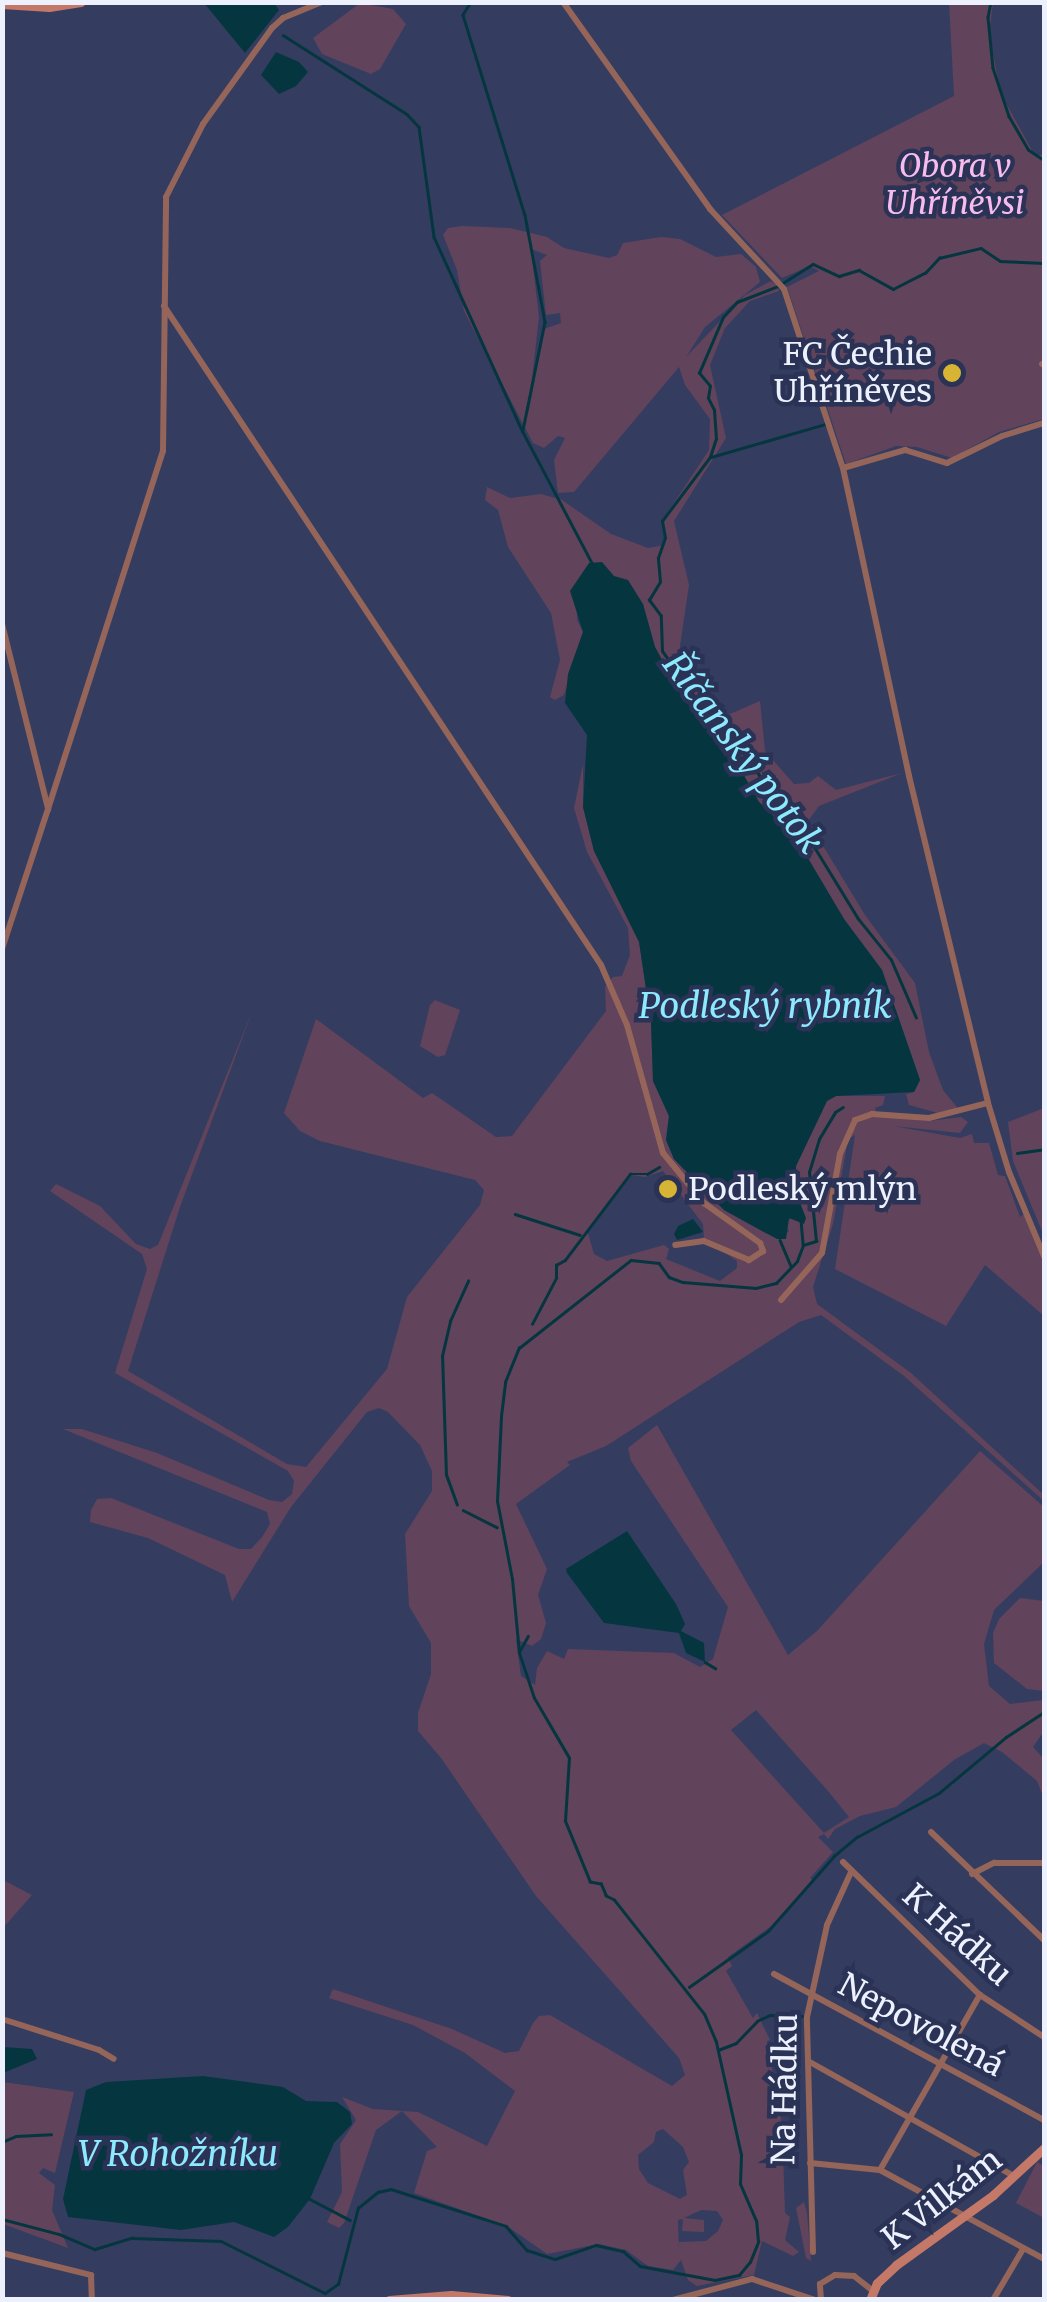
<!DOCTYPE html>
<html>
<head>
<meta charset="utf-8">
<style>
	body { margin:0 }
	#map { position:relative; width:1047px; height:2302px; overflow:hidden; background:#343d60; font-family:Merriweather,serif }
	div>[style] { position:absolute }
	.green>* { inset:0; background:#61435c }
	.water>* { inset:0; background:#05363f }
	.stream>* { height:2.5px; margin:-1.25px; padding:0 1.25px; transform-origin:1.25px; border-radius:1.25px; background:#05363f }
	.street>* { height:6px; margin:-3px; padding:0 3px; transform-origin:3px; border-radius:3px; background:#95655a }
	.secondary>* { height:9px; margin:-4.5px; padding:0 4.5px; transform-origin:4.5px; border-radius:4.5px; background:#c37868 }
	.dots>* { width:28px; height:28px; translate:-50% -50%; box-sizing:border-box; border:5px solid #2a3255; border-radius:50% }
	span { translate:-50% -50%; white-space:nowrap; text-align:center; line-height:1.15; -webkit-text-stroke:9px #2a3255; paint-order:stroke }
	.park-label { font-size:32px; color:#f7bced; font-style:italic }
	.poi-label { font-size:32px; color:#edf1fe }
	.right { translate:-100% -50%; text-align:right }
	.left { translate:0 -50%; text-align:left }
	.street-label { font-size:32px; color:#edf1fe }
	.water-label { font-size:35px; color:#8de9fd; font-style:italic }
	.frame { position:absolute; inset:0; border:5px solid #edf1fe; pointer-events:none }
</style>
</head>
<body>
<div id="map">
	<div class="green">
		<div style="clip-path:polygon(360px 3px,393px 9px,406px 24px,380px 69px,371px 74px,322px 54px,313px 38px)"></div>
		<div style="clip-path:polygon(949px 3px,993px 3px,989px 34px,1001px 94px,1035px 156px,1044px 154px,1044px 419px,999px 432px,952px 458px,917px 447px,896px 446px,846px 464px,787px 287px,819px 271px,810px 266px,782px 278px,722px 215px,954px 96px)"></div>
		<div style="clip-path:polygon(evenodd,462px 226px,510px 228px,547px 237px,564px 248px,609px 258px,617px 255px,623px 243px,661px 237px,680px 239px,716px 257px,741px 254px,756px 267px,760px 282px,705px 327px,686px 357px,745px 295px,771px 281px,777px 285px,779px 291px,750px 301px,725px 328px,710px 365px,726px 438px,674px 521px,689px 585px,679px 653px,716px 709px,730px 714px,760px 701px,765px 751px,794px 784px,809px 783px,818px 776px,836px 790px,902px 773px,819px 806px,808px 821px,865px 915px,915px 983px,929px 1052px,943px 1090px,960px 1111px,945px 1115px,909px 1105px,906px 1094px,914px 1092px,920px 1080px,882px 970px,844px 919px,796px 838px,759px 802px,733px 756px,678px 689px,655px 647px,643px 604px,577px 604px,577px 620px,583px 632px,564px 695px,555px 700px,550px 697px,560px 660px,551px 613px,508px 547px,498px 510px,485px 500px,487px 487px,510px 498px,541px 494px,562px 500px,611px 534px,648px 548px,665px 545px,662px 521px,709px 450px,710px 419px,685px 385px,679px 367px,574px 492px,558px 493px,554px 460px,565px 438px,558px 436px,544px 448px,533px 443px,464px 311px,457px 270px,443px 235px,448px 228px,462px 226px,531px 249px,547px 255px,540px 261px,546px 315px,560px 313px,561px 323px,544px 329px,528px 415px,539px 317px,531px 249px)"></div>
		<div style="clip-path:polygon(evenodd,583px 764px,583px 807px,594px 851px,639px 942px,651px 1022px,653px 1081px,669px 1116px,666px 1140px,674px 1159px,724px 1210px,767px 1234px,789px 1232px,786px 1223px,793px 1216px,798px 1219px,800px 1212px,796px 1166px,827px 1101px,836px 1096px,885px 1096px,883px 1105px,875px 1108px,877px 1116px,929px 1121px,961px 1117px,968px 1122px,960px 1133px,893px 1126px,960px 1138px,972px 1134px,974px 1143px,989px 1143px,998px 1175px,1005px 1176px,1020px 1217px,1024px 1214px,1044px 1263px,1044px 1316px,985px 1265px,946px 1326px,835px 1269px,855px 1135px,848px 1139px,833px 1224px,813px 1287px,817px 1304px,911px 1373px,1044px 1495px,1044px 1501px,904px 1376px,821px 1315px,799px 1322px,606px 1446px,567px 1462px,570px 1465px,516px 1504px,547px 1569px,538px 1595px,546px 1623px,541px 1639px,532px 1646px,516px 1639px,521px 1676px,535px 1685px,537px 1668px,547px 1651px,564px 1659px,568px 1649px,674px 1653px,700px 1667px,713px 1659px,728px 1607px,631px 1461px,628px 1448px,657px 1425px,788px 1655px,817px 1631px,980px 1451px,1044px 1507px,1044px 1562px,994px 1610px,984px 1644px,989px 1686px,1010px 1704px,1043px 1700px,1044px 1731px,1033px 1747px,1044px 1759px,1044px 1799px,1037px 1781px,1002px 1752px,984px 1743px,954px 1760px,896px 1807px,860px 1816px,835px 1829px,828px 1839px,824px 1834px,818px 1837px,833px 1852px,810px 1878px,813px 1881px,770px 1927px,728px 1957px,732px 1966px,726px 1971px,753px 2018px,757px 2013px,770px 2040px,767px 2041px,782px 2124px,785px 2213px,790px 2217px,785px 2240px,799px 2252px,793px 2256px,762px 2241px,754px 2275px,697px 2286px,688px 2280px,681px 2260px,673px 2270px,648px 2266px,626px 2250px,599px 2244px,547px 2254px,507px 2226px,414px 2193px,427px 2151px,437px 2147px,402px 2111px,376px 2130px,344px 2223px,339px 2228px,327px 2222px,342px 2192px,340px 2144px,356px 2120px,342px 2097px,373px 2109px,418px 2112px,487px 2146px,515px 2091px,465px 2053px,413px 2025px,329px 1998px,333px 1989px,452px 2029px,505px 2053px,519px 2051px,533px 2023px,539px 2016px,550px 2015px,672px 2086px,685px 2075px,679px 2058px,536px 1896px,441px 1758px,418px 1731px,418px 1713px,431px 1674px,431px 1643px,409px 1606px,405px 1534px,432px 1491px,432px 1471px,420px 1445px,388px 1412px,379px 1408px,367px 1412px,291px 1507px,232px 1602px,225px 1575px,148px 1538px,90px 1522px,91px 1510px,97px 1499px,111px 1498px,239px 1549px,251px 1549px,262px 1537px,270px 1524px,267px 1512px,63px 1429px,82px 1429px,157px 1453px,269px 1500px,282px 1502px,292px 1494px,294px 1481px,288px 1471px,115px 1373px,147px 1269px,142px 1254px,50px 1191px,56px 1184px,100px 1206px,136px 1244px,150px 1249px,158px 1245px,253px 1009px,180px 1207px,128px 1371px,287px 1464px,306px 1467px,387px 1369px,407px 1297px,480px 1205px,484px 1190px,475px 1180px,320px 1141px,300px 1131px,284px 1113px,316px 1019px,423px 1098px,432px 1093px,496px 1137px,512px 1136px,606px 1011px,605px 987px,613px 977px,622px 976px,630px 955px,628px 928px,587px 852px,574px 808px,583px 764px,663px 1171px,703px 1224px,704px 1239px,737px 1261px,737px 1268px,720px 1281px,666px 1259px,669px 1249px,664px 1245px,607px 1261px,594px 1254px,587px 1230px,632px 1175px,645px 1177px,663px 1171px,583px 764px,756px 1710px,828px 1791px,849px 1817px,824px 1833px,731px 1730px,756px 1710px,583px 764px,663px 2129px,683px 2147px,689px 2162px,683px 2170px,687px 2195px,680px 2199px,648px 2183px,639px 2169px,638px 2155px,654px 2142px,656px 2132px,663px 2129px,583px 764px,701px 2210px,717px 2211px,723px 2220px,718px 2231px,706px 2241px,679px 2242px,679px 2252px,678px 2220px,683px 2219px,682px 2231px,704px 2232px,704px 2220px,684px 2218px,701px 2210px)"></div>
		<div style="clip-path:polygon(435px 1000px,460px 1010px,445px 1055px,438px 1057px,420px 1046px,430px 1005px)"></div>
		<div style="clip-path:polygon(1044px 1108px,1044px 1236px,1013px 1161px,1008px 1122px)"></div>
		<div style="clip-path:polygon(1020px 1598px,1044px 1601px,1044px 1691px,1027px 1689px,994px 1663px,993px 1633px,999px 1619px)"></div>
		<div style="clip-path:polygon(3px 1880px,32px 1895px,3px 1928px)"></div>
		<div style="clip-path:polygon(3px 2082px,74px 2092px,55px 2173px,43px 2168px,39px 2173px,55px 2185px,52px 2210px,68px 2248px,3px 2224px)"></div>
		<div style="clip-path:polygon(1037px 2162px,1044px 2166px,1044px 2218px,1016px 2203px)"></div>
		<div style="clip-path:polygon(804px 2202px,807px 2213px,811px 2261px,806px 2258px,796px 2208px)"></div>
	</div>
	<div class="water">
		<div style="clip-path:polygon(204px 3px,274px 3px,279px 10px,245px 53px)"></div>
		<div style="clip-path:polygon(276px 52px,299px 62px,308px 72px,296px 86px,279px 94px,261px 75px)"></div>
		<div style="clip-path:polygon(602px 562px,614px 576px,628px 580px,643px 604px,655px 647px,678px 689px,733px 756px,759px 802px,796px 838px,844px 919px,882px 970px,920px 1080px,914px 1092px,836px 1096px,827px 1101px,796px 1166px,795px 1190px,806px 1218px,804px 1224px,789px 1218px,786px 1239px,777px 1239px,724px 1210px,674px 1159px,666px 1140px,669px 1116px,653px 1081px,651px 1022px,639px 942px,594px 851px,583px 807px,587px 735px,565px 703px,568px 674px,583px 632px,570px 591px,589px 563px)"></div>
		<div style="clip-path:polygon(693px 1219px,703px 1232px,677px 1240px,674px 1234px,678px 1226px)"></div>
		<div style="clip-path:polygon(627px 1531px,676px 1604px,685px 1624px,681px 1631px,704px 1643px,705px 1662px,686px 1653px,679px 1633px,604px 1623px,567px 1573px,566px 1569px)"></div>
		<div style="clip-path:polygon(3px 2047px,32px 2049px,37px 2059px,3px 2073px)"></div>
		<div style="clip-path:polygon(203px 2076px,283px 2087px,306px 2101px,337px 2102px,350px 2112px,352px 2124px,334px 2143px,310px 2199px,288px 2227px,274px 2237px,234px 2222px,181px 2230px,68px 2217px,63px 2199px,86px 2090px,106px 2082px)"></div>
	</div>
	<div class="stream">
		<div style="left:471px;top:2px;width:15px;rotate:122deg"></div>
		<div style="left:463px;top:15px;width:209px;rotate:72.8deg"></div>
		<div style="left:525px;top:215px;width:109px;rotate:79.4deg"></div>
		<div style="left:545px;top:322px;width:110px;rotate:101.5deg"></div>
		<div style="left:991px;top:2px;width:15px;rotate:101deg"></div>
		<div style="left:988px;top:17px;width:51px;rotate:84.4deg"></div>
		<div style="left:993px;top:68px;width:51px;rotate:71.6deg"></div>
		<div style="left:1009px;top:116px;width:39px;rotate:60deg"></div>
		<div style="left:1029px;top:150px;width:18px;rotate:34deg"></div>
		<div style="left:283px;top:35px;width:147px;rotate:32.5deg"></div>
		<div style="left:407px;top:114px;width:18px;rotate:47deg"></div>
		<div style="left:419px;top:127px;width:111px;rotate:82.2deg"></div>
		<div style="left:434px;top:237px;width:214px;rotate:65.5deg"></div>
		<div style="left:523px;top:432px;width:148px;rotate:62.2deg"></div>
		<div style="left:711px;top:457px;width:119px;rotate:-16.1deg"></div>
		<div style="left:916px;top:1018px;width:63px;rotate:-113.3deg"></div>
		<div style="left:891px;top:960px;width:53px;rotate:-128.8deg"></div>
		<div style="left:858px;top:919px;width:94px;rotate:-121.5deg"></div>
		<div style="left:809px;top:839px;width:64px;rotate:-129.9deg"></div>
		<div style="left:768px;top:790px;width:53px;rotate:-121.9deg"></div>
		<div style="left:740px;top:745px;width:38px;rotate:-140deg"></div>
		<div style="left:711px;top:721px;width:85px;rotate:-125deg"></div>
		<div style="left:662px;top:651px;width:35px;rotate:-92deg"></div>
		<div style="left:661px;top:616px;width:20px;rotate:-127deg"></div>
		<div style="left:649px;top:600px;width:21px;rotate:-59deg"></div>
		<div style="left:660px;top:582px;width:24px;rotate:-95deg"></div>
		<div style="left:658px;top:558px;width:21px;rotate:-71deg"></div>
		<div style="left:665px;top:538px;width:17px;rotate:-100deg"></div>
		<div style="left:662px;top:521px;width:80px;rotate:-53.1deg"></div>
		<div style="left:710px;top:457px;width:19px;rotate:-72deg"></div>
		<div style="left:716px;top:439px;width:29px;rotate:-94deg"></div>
		<div style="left:714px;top:410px;width:13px;rotate:-117deg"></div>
		<div style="left:708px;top:398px;width:12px;rotate:-81deg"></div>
		<div style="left:710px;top:386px;width:17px;rotate:-130deg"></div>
		<div style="left:699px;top:373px;width:61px;rotate:-66.8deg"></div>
		<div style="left:723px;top:317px;width:21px;rotate:-47deg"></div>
		<div style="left:737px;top:302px;width:44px;rotate:-21.3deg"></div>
		<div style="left:778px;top:286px;width:41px;rotate:-32.2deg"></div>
		<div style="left:813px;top:264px;width:29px;rotate:25deg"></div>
		<div style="left:839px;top:276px;width:21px;rotate:-17deg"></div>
		<div style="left:859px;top:270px;width:39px;rotate:29deg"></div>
		<div style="left:893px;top:289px;width:36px;rotate:-27deg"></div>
		<div style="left:925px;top:273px;width:21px;rotate:-47deg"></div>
		<div style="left:939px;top:258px;width:43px;rotate:-13.4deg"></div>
		<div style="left:981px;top:248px;width:23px;rotate:34deg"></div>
		<div style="left:1000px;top:261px;width:44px;rotate:2.6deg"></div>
		<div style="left:1017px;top:1153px;width:27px;rotate:-8deg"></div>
		<div style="left:515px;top:1214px;width:68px;rotate:17.9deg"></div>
		<div style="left:801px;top:1220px;width:25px;rotate:85deg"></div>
		<div style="left:780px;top:1240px;width:28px;rotate:67deg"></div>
		<div style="left:532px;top:1324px;width:52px;rotate:-62.4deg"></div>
		<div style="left:556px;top:1278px;width:13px;rotate:-90deg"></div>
		<div style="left:556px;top:1265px;width:10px;rotate:-29deg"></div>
		<div style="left:565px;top:1260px;width:108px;rotate:-52.9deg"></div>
		<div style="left:630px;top:1174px;width:17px"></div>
		<div style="left:647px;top:1174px;width:14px;rotate:-30deg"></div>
		<div style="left:457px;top:1505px;width:32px;rotate:-110deg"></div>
		<div style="left:446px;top:1475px;width:119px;rotate:-91.9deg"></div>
		<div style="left:442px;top:1356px;width:36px;rotate:-77deg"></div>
		<div style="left:450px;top:1321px;width:44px;rotate:-65.8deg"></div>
		<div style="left:463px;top:1510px;width:38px;rotate:27deg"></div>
		<div style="left:519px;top:1652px;width:18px;rotate:-61deg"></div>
		<div style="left:705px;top:1662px;width:12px;rotate:31deg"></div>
		<div style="left:689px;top:1987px;width:97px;rotate:-35.3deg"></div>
		<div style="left:768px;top:1931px;width:100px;rotate:-48.7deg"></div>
		<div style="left:834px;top:1856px;width:30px;rotate:-40deg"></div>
		<div style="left:857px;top:1837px;width:93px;rotate:-28.2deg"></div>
		<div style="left:939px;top:1793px;width:87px;rotate:-39.9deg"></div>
		<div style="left:1006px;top:1737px;width:45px;rotate:-33.3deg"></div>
		<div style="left:718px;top:2050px;width:19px;rotate:-21deg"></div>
		<div style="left:736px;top:2043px;width:30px;rotate:-46deg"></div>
		<div style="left:757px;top:2021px;width:14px;rotate:-25deg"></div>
		<div style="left:770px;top:2015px;width:34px;rotate:2deg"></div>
		<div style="left:2px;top:2142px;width:15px;rotate:-23deg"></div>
		<div style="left:16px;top:2136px;width:35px;rotate:-3deg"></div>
		<div style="left:310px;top:2199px;width:45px;rotate:27.7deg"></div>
		<div style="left:2px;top:2219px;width:59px;rotate:14.7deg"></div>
		<div style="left:59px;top:2234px;width:39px;rotate:23deg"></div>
		<div style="left:95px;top:2249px;width:39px;rotate:-17deg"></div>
		<div style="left:132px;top:2238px;width:89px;rotate:1.9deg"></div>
		<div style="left:221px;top:2241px;width:116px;rotate:26.6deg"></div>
		<div style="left:325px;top:2293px;width:16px;rotate:-35deg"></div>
		<div style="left:338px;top:2284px;width:79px;rotate:-75.3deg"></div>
		<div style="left:358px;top:2208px;width:26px;rotate:-39deg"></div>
		<div style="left:378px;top:2192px;width:13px;rotate:-13deg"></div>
		<div style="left:391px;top:2189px;width:121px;rotate:17.8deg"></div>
		<div style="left:506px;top:2226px;width:32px;rotate:49deg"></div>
		<div style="left:527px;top:2250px;width:29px;rotate:18deg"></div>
		<div style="left:555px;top:2259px;width:43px;rotate:-18.9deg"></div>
		<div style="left:596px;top:2245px;width:28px;rotate:13deg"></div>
		<div style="left:623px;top:2251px;width:23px;rotate:41deg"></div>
		<div style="left:640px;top:2266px;width:76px;rotate:10.6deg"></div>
		<div style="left:715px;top:2280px;width:25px;rotate:-12deg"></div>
		<div style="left:739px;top:2275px;width:17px;rotate:-50deg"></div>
		<div style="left:750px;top:2262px;width:22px;rotate:-68deg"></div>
		<div style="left:758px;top:2242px;width:21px;rotate:-95deg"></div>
		<div style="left:756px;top:2221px;width:40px;rotate:-113.4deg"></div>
		<div style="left:740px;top:2184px;width:29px;rotate:-88deg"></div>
		<div style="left:741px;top:2155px;width:116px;rotate:-102.5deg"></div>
		<div style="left:716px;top:2042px;width:30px;rotate:-113deg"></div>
		<div style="left:704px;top:2014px;width:145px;rotate:-128.3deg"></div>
		<div style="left:614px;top:1900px;width:9px;rotate:-153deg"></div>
		<div style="left:606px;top:1896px;width:13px;rotate:-113deg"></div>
		<div style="left:601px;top:1884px;width:11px;rotate:-170deg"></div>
		<div style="left:590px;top:1882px;width:66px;rotate:-112.3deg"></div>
		<div style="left:565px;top:1821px;width:63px;rotate:-86.4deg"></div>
		<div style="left:569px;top:1758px;width:69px;rotate:-120.3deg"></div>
		<div style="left:534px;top:1698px;width:47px;rotate:-108.4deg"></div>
		<div style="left:519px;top:1653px;width:74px;rotate:-95.4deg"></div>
		<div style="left:512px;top:1579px;width:79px;rotate:-100.9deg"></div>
		<div style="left:497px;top:1501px;width:85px;rotate:-87.3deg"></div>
		<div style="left:501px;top:1416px;width:34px;rotate:-83deg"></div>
		<div style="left:505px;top:1382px;width:37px;rotate:-68deg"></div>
		<div style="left:519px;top:1348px;width:142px;rotate:-38.2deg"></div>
		<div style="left:631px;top:1260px;width:28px;rotate:6deg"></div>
		<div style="left:659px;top:1263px;width:17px;rotate:54deg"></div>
		<div style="left:669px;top:1277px;width:15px;rotate:20deg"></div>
		<div style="left:683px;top:1282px;width:73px;rotate:4.7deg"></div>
		<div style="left:756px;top:1288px;width:21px;rotate:-14deg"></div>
		<div style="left:776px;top:1283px;width:30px;rotate:-46deg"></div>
		<div style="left:797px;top:1261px;width:17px;rotate:-69deg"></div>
		<div style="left:803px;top:1245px;width:14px;rotate:-17deg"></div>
		<div style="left:816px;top:1241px;width:69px;rotate:-95.8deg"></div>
		<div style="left:809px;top:1172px;width:34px;rotate:-73deg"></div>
		<div style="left:819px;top:1139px;width:31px;rotate:-59deg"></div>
		<div style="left:835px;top:1112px;width:9px;rotate:-32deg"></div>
	</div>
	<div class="street">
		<div style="left:563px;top:2px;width:254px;rotate:54.6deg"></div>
		<div style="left:710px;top:209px;width:109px;rotate:47.2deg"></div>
		<div style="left:784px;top:289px;width:188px;rotate:71.8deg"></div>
		<div style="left:843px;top:468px;width:315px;rotate:77.9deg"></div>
		<div style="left:909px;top:776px;width:336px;rotate:76.4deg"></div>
		<div style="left:988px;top:1103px;width:72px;rotate:73.1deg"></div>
		<div style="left:1009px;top:1172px;width:91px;rotate:67.4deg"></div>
		<div style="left:164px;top:306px;width:791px;rotate:56.45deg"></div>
		<div style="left:601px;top:965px;width:65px;rotate:66.6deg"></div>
		<div style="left:627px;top:1025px;width:133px;rotate:74.3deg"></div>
		<div style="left:663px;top:1153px;width:65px;rotate:50.6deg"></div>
		<div style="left:704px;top:1203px;width:69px;rotate:35.5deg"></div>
		<div style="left:760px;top:1243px;width:9px;rotate:69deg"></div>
		<div style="left:763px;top:1251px;width:17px;rotate:147deg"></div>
		<div style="left:749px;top:1260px;width:49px;rotate:-157.1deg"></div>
		<div style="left:704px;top:1241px;width:29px;rotate:172deg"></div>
		<div style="left:1042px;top:364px;width:2px;rotate:27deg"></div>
		<div style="left:843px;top:468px;width:65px;rotate:-16.2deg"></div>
		<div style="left:905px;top:450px;width:44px;rotate:17.2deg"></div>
		<div style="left:947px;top:463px;width:61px;rotate:-26.1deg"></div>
		<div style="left:1002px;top:436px;width:44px;rotate:-17.2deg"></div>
		<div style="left:2px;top:624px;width:191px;rotate:76deg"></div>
		<div style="left:48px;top:809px;width:147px;rotate:108.2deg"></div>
		<div style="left:48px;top:809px;width:376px;rotate:-72.2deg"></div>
		<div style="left:163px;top:451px;width:254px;rotate:-89.3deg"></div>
		<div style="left:166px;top:197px;width:82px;rotate:-63.1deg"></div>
		<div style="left:203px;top:124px;width:118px;rotate:-54.3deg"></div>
		<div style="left:272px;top:28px;width:15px;rotate:-42deg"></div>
		<div style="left:283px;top:18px;width:42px;rotate:-22.3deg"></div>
		<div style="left:781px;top:1300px;width:62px;rotate:-48.9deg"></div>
		<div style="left:822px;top:1253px;width:101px;rotate:-79.7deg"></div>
		<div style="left:840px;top:1154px;width:37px;rotate:-66deg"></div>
		<div style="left:855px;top:1120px;width:18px;rotate:-19deg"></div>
		<div style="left:872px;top:1114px;width:57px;rotate:4deg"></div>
		<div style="left:929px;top:1118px;width:61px;rotate:-14.3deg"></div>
		<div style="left:931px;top:1832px;width:156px;rotate:43.7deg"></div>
		<div style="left:843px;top:1862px;width:191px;rotate:44.2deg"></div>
		<div style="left:980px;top:1995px;width:77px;rotate:33.3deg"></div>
		<div style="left:972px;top:1874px;width:25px;rotate:-27deg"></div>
		<div style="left:994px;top:1863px;width:50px"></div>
		<div style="left:774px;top:1974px;width:307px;rotate:28.4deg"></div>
		<div style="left:2px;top:2019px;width:102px;rotate:17.7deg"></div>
		<div style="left:99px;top:2050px;width:17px;rotate:31deg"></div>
		<div style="left:808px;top:2061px;width:236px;rotate:29.2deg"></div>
		<div style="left:810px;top:2163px;width:70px;rotate:5.7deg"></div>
		<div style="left:880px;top:2170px;width:187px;rotate:28.5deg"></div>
		<div style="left:880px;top:2170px;width:202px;rotate:-60.3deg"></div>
		<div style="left:813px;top:2252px;width:235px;rotate:-91.5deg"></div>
		<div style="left:807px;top:2017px;width:94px;rotate:-77.7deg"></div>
		<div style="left:827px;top:1925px;width:58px;rotate:-65.6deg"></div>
		<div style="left:2px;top:2253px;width:92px;rotate:13.9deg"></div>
		<div style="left:91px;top:2275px;width:25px;rotate:88deg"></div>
		<div style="left:673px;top:2300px;width:82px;rotate:-14.9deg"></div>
		<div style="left:752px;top:2279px;width:66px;rotate:18.4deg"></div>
		<div style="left:821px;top:2300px;width:16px;rotate:-94deg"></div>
		<div style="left:820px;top:2284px;width:17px;rotate:-31deg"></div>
		<div style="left:835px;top:2275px;width:19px;rotate:3deg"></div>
		<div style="left:854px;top:2276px;width:24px;rotate:38deg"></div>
		<div style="left:993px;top:2300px;width:59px;rotate:-59.5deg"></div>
	</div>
	<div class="secondary">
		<div style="left:2px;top:4px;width:47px;rotate:3.7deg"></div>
		<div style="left:49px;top:7px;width:32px;rotate:-9deg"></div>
		<div style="left:389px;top:2300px;width:62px;rotate:-4.6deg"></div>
		<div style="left:451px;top:2295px;width:57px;rotate:5deg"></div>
		<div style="left:870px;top:2300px;width:18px;rotate:-68deg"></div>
		<div style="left:877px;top:2283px;width:26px;rotate:-43deg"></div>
		<div style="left:896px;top:2265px;width:120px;rotate:-35.8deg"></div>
		<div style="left:993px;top:2195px;width:69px;rotate:-42.7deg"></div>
	</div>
	<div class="dots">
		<div style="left:952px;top:373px;background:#d8b434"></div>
		<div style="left:668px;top:1189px;background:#d8b434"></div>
	</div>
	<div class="park-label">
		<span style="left:955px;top:185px">Obora v<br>Uhříněvsi</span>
	</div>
	<div class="poi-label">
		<span class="right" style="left:932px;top:373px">FC Čechie<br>Uhříněves</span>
		<span class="left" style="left:688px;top:1189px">Podleský mlýn</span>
	</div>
	<div class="street-label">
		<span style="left:957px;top:1935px;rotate:42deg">K Hádku</span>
		<span style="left:921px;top:2025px;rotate:28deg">Nepovolená</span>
		<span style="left:785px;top:2089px;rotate:-89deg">Na Hádku</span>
		<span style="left:942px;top:2199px;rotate:-38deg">K Vilkám</span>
	</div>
	<div class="water-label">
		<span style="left:743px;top:753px;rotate:53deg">Říčanský potok</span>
		<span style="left:765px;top:1006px">Podleský rybník</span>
		<span style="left:178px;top:2154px">V Rohožníku</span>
	</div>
	<div class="frame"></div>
</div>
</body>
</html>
